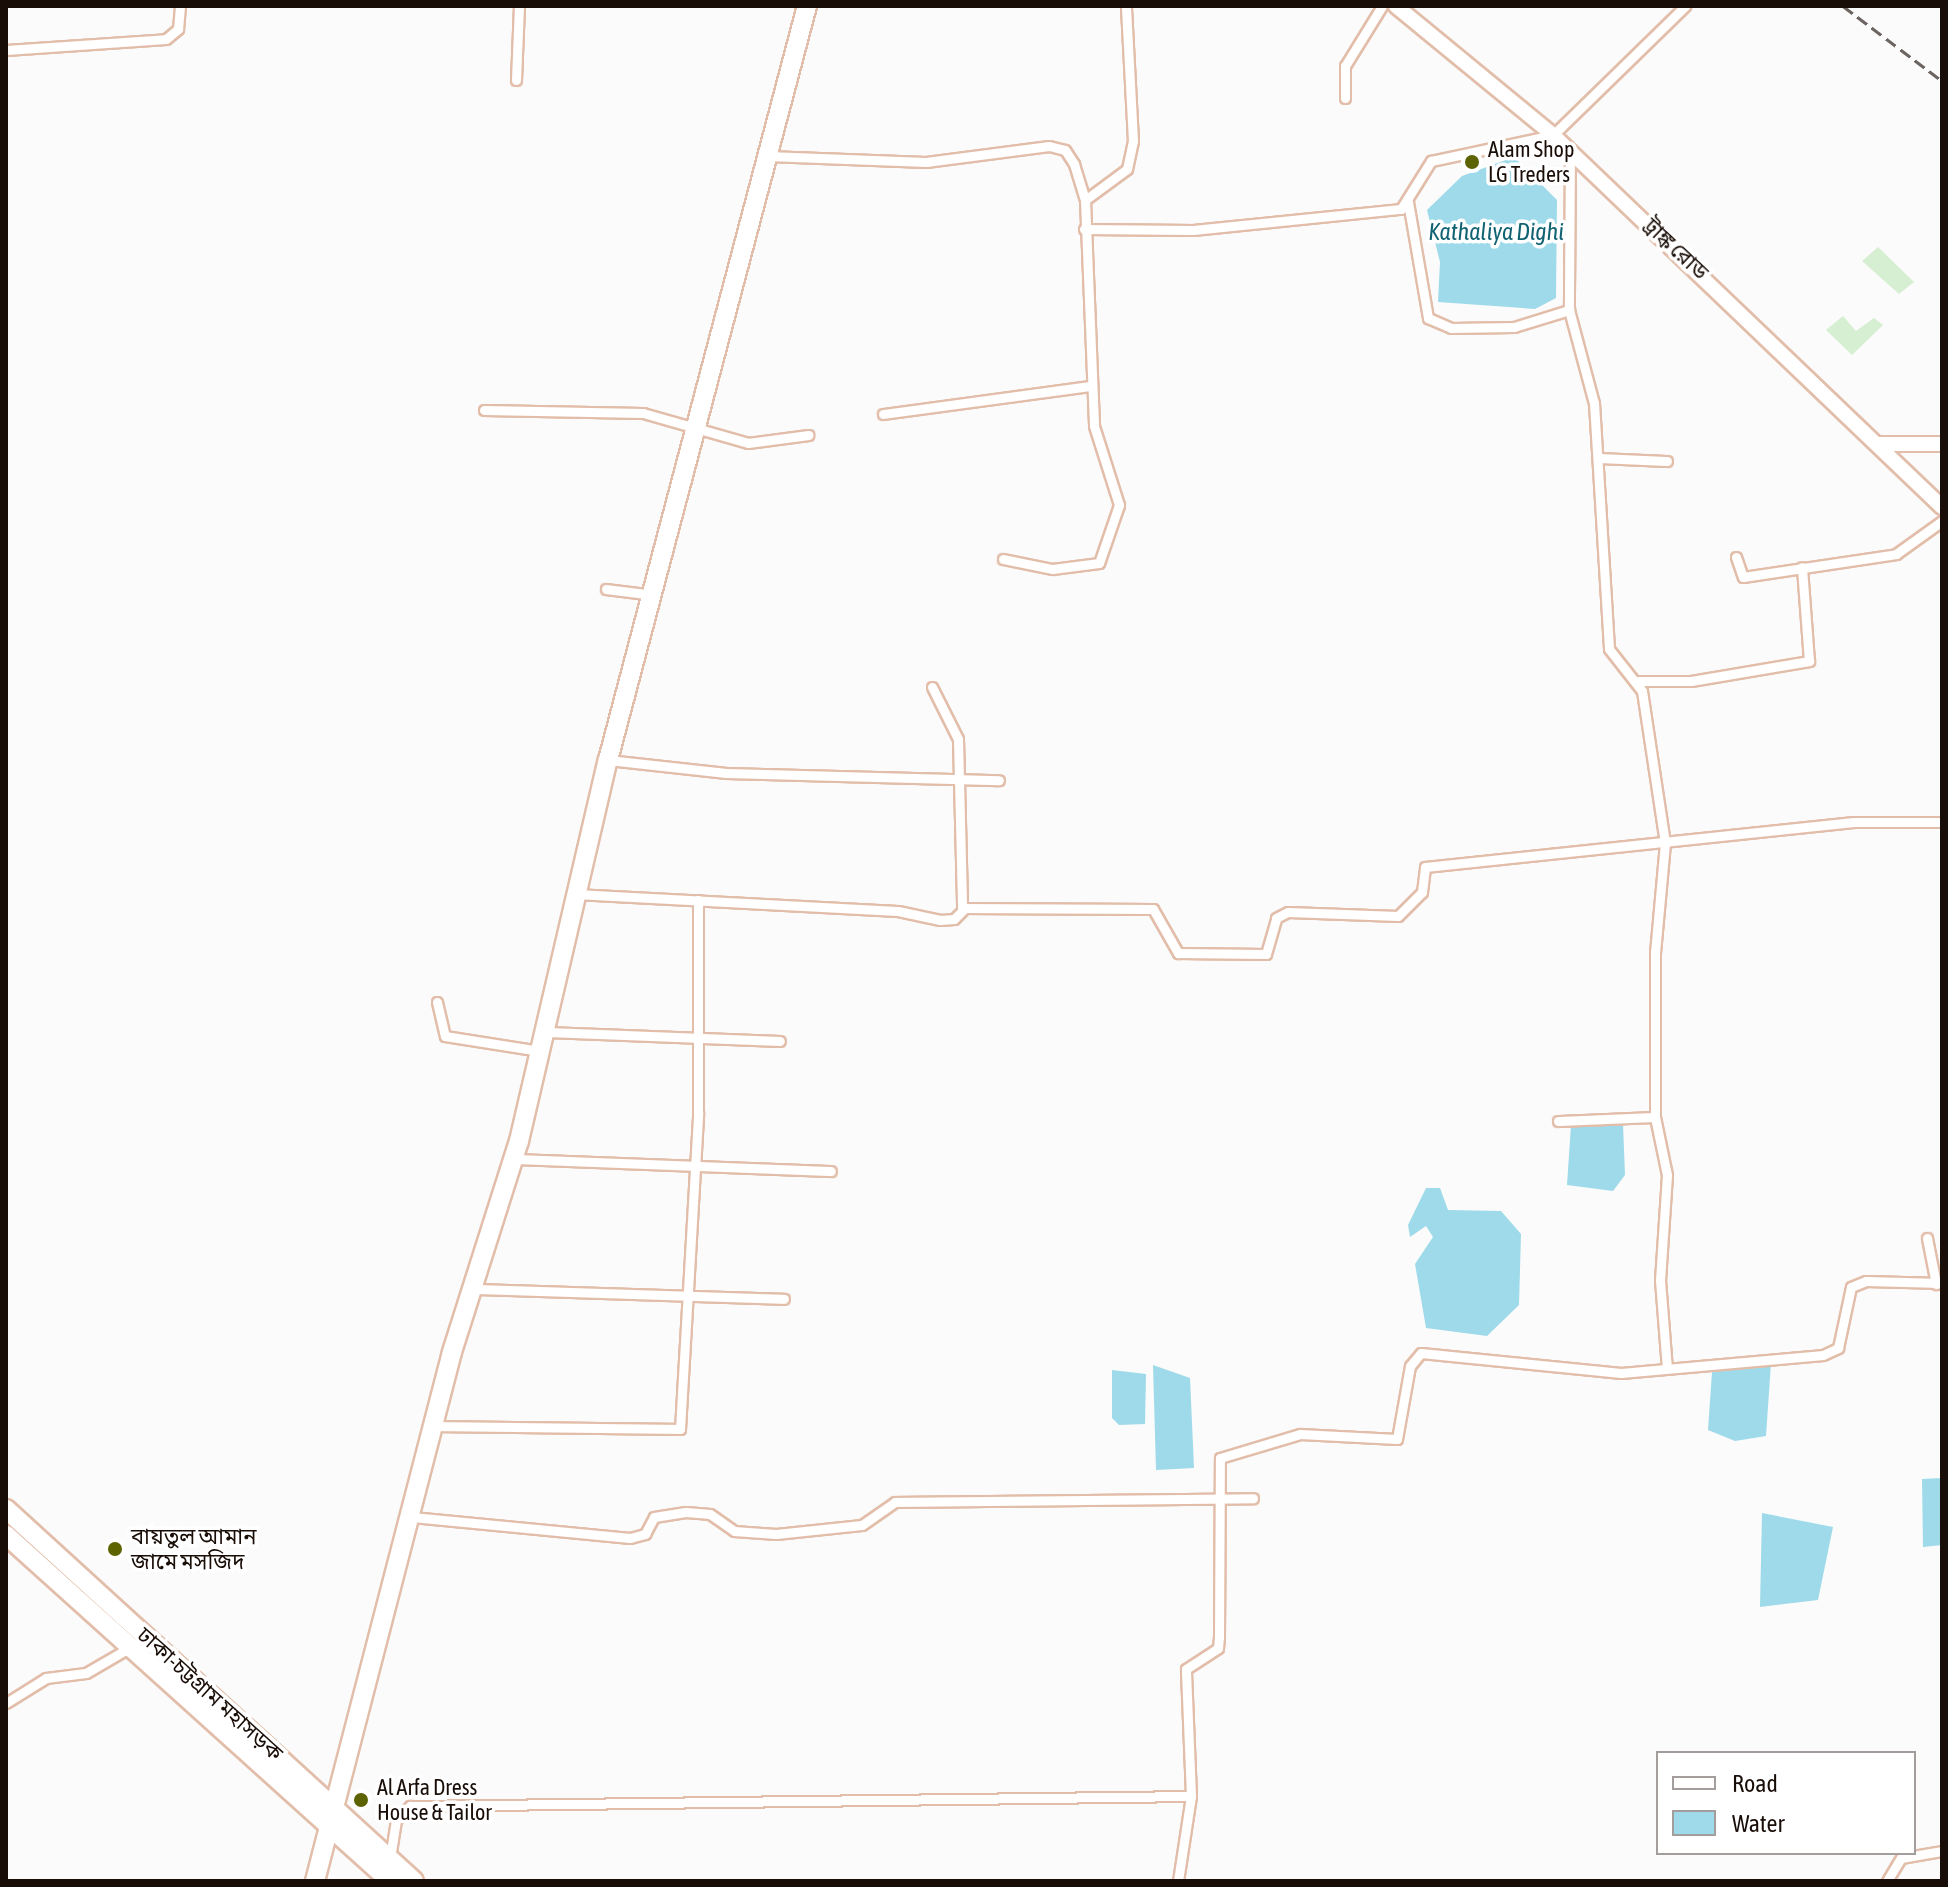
<!DOCTYPE html>
<html>
<head>
<meta charset="utf-8">
<style>
	body { margin:0 }
	#map { position:relative; width:1948px; height:1887px; overflow:hidden; background:#fbfbfb; font-family:"Asap Condensed","Noto Sans Bengali",sans-serif }
	div>[style] { position:absolute }
	.green>* { inset:0; background:#d6eed1 }
	.water>* { inset:0; background:#9edae9 }
	.roads { filter:drop-shadow(2px 0 #e2beaa) drop-shadow(-2px 0 #e2beaa) drop-shadow(0 2px #e2beaa) drop-shadow(0 -2px #e2beaa) }
	.street>* { height:9px; margin:-4.5px; padding:0 4.5px; transform-origin:4.5px; border-radius:4.5px; background:#fff }
	.secondary>* { height:14px; margin:-7px; padding:0 7px; transform-origin:7px; border-radius:7px; background:#fff }
	.highway>* { height:18px; margin:-9px; padding:0 9px; transform-origin:9px; border-radius:9px; background:#fff }
	.rail>* { height:3px; margin-top:-1.5px; transform-origin:0; background:repeating-linear-gradient(90deg,#6b6460 0 12px,transparent 0 18px) }
	.dots>* { width:22px; height:22px; translate:-50% -50%; box-sizing:border-box; border:4px solid #fff; border-radius:50% }
	span { translate:-50% -50%; white-space:nowrap; text-align:center; line-height:1.15; -webkit-text-stroke:7px #fff; paint-order:stroke }
	.poi-label { font-size:22px; color:#190d07 }
	.left { translate:0 -50%; text-align:left }
	.street-label { font-size:22px; color:#190d07 }
	.water-label { font-size:24px; color:#116272; font-style:italic }
	.frame { position:absolute; inset:0; border:8px solid #190d07; pointer-events:none }
	.legend { position:absolute; left:1656px; top:1751px; width:260px; height:104px; box-sizing:border-box; background:#fff; border:2px solid #a39e9c; margin:0; padding:10px 14px; list-style:none; font-size:24px; color:#190d07 }
	.legend li { display:flex; align-items:center; gap:16px; height:40px }
	.legend b { width:40px; border:2px solid #a39e9c }
</style>
</head>
<body>
<div id="map">
	<div class="green">
		<div style="clip-path:polygon(1878px 247px,1914px 282px,1899px 294px,1862px 261px)"></div>
		<div style="clip-path:polygon(1843px 316px,1856px 331px,1874px 318px,1883px 325px,1852px 355px,1826px 330px)"></div>
	</div>
	<div class="water">
		<div style="clip-path:polygon(1514px 157px,1557px 200px,1556px 298px,1535px 309px,1438px 302px,1440px 262px,1427px 210px,1462px 176px)"></div>
		<div style="clip-path:polygon(1623px 1124px,1625px 1175px,1613px 1191px,1567px 1185px,1571px 1125px)"></div>
		<div style="clip-path:polygon(1426px 1188px,1440px 1188px,1448px 1210px,1501px 1211px,1521px 1234px,1519px 1305px,1487px 1336px,1426px 1328px,1415px 1264px,1433px 1237px,1426px 1226px,1410px 1237px,1408px 1225px)"></div>
		<div style="clip-path:polygon(1771px 1363px,1766px 1436px,1735px 1441px,1708px 1430px,1712px 1372px)"></div>
		<div style="clip-path:polygon(1153px 1365px,1190px 1378px,1194px 1468px,1156px 1470px)"></div>
		<div style="clip-path:polygon(1112px 1370px,1146px 1374px,1145px 1424px,1119px 1425px,1112px 1418px)"></div>
		<div style="clip-path:polygon(1942px 1478px,1942px 1545px,1923px 1547px,1922px 1479px)"></div>
		<div style="clip-path:polygon(1762px 1513px,1833px 1527px,1818px 1600px,1760px 1607px)"></div>
	</div>
	<div class="roads">
		<div class="street">
			<div style="left:6px;top:50px;width:160px;rotate:-3.9deg"></div>
			<div style="left:166px;top:39px;width:16px;rotate:-40deg"></div>
			<div style="left:178px;top:29px;width:23px;rotate:-85deg"></div>
			<div style="left:516px;top:80px;width:74px;rotate:-87.7deg"></div>
			<div style="left:1345px;top:98px;width:32px;rotate:-90deg"></div>
			<div style="left:1345px;top:66px;width:70px;rotate:-58.3deg"></div>
			<div style="left:1570px;top:151px;width:159px;rotate:90.4deg"></div>
			<div style="left:1569px;top:310px;width:96px;rotate:75deg"></div>
			<div style="left:1594px;top:403px;width:246px;rotate:86.5deg"></div>
			<div style="left:1609px;top:649px;width:53px;rotate:51.8deg"></div>
			<div style="left:1642px;top:691px;width:154px;rotate:81.4deg"></div>
			<div style="left:1665px;top:843px;width:109px;rotate:95.2deg"></div>
			<div style="left:1655px;top:952px;width:165px;rotate:90deg"></div>
			<div style="left:1655px;top:1117px;width:59px;rotate:78.3deg"></div>
			<div style="left:1667px;top:1175px;width:105px;rotate:93.8deg"></div>
			<div style="left:1660px;top:1280px;width:88px;rotate:85.5deg"></div>
			<div style="left:767px;top:156px;width:159px;rotate:2.2deg"></div>
			<div style="left:926px;top:162px;width:124px;rotate:-7.4deg"></div>
			<div style="left:1049px;top:146px;width:16px;rotate:14deg"></div>
			<div style="left:1065px;top:150px;width:17px;rotate:57deg"></div>
			<div style="left:1074px;top:164px;width:38px;rotate:73deg"></div>
			<div style="left:1085px;top:200px;width:226px;rotate:87.7deg"></div>
			<div style="left:1094px;top:426px;width:83px;rotate:72.4deg"></div>
			<div style="left:1119px;top:505px;width:61px;rotate:109deg"></div>
			<div style="left:1099px;top:563px;width:47px;rotate:172.7deg"></div>
			<div style="left:1052px;top:569px;width:50px;rotate:-168.5deg"></div>
			<div style="left:1085px;top:200px;width:52px;rotate:-36.4deg"></div>
			<div style="left:1127px;top:169px;width:29px;rotate:-78deg"></div>
			<div style="left:1133px;top:141px;width:135px;rotate:-93deg"></div>
			<div style="left:1408px;top:202px;width:118px;rotate:80.2deg"></div>
			<div style="left:1428px;top:318px;width:25px;rotate:23deg"></div>
			<div style="left:1451px;top:328px;width:63px;rotate:-0.9deg"></div>
			<div style="left:1514px;top:327px;width:58px;rotate:-17.2deg"></div>
			<div style="left:1084px;top:229px;width:109px;rotate:0.5deg"></div>
			<div style="left:1193px;top:230px;width:209px;rotate:-5.8deg"></div>
			<div style="left:1401px;top:209px;width:57px;rotate:-58deg"></div>
			<div style="left:1431px;top:161px;width:125px;rotate:-12deg"></div>
			<div style="left:1553px;top:135px;width:185px;rotate:-44.3deg"></div>
			<div style="left:484px;top:410px;width:159px;rotate:1.1deg"></div>
			<div style="left:643px;top:413px;width:109px;rotate:15.9deg"></div>
			<div style="left:748px;top:443px;width:61px;rotate:-7.6deg"></div>
			<div style="left:883px;top:414px;width:208px;rotate:-7.7deg"></div>
			<div style="left:1598px;top:458px;width:69px;rotate:2.5deg"></div>
			<div style="left:1736px;top:557px;width:21px;rotate:71deg"></div>
			<div style="left:1743px;top:577px;width:155px;rotate:-8.5deg"></div>
			<div style="left:1896px;top:554px;width:57px;rotate:-35.7deg"></div>
			<div style="left:606px;top:589px;width:48px;rotate:7.1deg"></div>
			<div style="left:1639px;top:681px;width:52px"></div>
			<div style="left:1691px;top:681px;width:120px;rotate:-9.6deg"></div>
			<div style="left:1809px;top:661px;width:94px;rotate:-94.3deg"></div>
			<div style="left:932px;top:687px;width:58px;rotate:63.4deg"></div>
			<div style="left:958px;top:739px;width:169px;rotate:88.6deg"></div>
			<div style="left:962px;top:908px;width:191px;rotate:0.3deg"></div>
			<div style="left:1153px;top:909px;width:51px;rotate:60.4deg"></div>
			<div style="left:1178px;top:953px;width:88px;rotate:0.7deg"></div>
			<div style="left:1266px;top:954px;width:37px;rotate:-74deg"></div>
			<div style="left:1276px;top:918px;width:13px;rotate:-27deg"></div>
			<div style="left:1288px;top:912px;width:110px;rotate:2.1deg"></div>
			<div style="left:1398px;top:916px;width:34px;rotate:-45deg"></div>
			<div style="left:1422px;top:892px;width:25px;rotate:-83deg"></div>
			<div style="left:1425px;top:867px;width:431px;rotate:-6deg"></div>
			<div style="left:1854px;top:822px;width:88px"></div>
			<div style="left:608px;top:760px;width:119px;rotate:6.3deg"></div>
			<div style="left:726px;top:773px;width:273px;rotate:1.5deg"></div>
			<div style="left:575px;top:894px;width:323px;rotate:3deg"></div>
			<div style="left:898px;top:911px;width:43px;rotate:12.1deg"></div>
			<div style="left:940px;top:920px;width:14px;rotate:-4deg"></div>
			<div style="left:954px;top:919px;width:14px;rotate:-45deg"></div>
			<div style="left:437px;top:1002px;width:35px;rotate:77deg"></div>
			<div style="left:445px;top:1036px;width:96px;rotate:9deg"></div>
			<div style="left:547px;top:1032px;width:233px;rotate:2.2deg"></div>
			<div style="left:1558px;top:1121px;width:97px;rotate:-2.4deg"></div>
			<div style="left:514px;top:1159px;width:317px;rotate:2.2deg"></div>
			<div style="left:1927px;top:1238px;width:47px;rotate:78.9deg"></div>
			<div style="left:474px;top:1289px;width:310px;rotate:1.8deg"></div>
			<div style="left:434px;top:1426px;width:246px;rotate:0.7deg"></div>
			<div style="left:680px;top:1429px;width:317px;rotate:-86.7deg"></div>
			<div style="left:698px;top:1113px;width:213px;rotate:-90deg"></div>
			<div style="left:412px;top:1517px;width:219px;rotate:5.5deg"></div>
			<div style="left:630px;top:1538px;width:16px;rotate:-15deg"></div>
			<div style="left:645px;top:1534px;width:19px;rotate:-62deg"></div>
			<div style="left:654px;top:1517px;width:32px;rotate:-9deg"></div>
			<div style="left:686px;top:1512px;width:24px;rotate:5deg"></div>
			<div style="left:710px;top:1514px;width:29px;rotate:35deg"></div>
			<div style="left:734px;top:1531px;width:42px;rotate:4.1deg"></div>
			<div style="left:776px;top:1534px;width:86px;rotate:-6deg"></div>
			<div style="left:862px;top:1525px;width:40px;rotate:-34.9deg"></div>
			<div style="left:895px;top:1502px;width:358px;rotate:-0.6deg"></div>
			<div style="left:6px;top:1703px;width:47px;rotate:-32deg"></div>
			<div style="left:46px;top:1678px;width:40px;rotate:-7.1deg"></div>
			<div style="left:86px;top:1673px;width:50px;rotate:-30.2deg"></div>
			<div style="left:390px;top:1858px;width:38px;rotate:-81deg"></div>
			<div style="left:396px;top:1820px;width:20px;rotate:-45deg"></div>
			<div style="left:410px;top:1806px;width:781px;rotate:-0.73deg"></div>
			<div style="left:1178px;top:1881px;width:86px;rotate:-81.3deg"></div>
			<div style="left:1191px;top:1796px;width:127px;rotate:-92.3deg"></div>
			<div style="left:1186px;top:1669px;width:38px;rotate:-33deg"></div>
			<div style="left:1218px;top:1648px;width:11px;rotate:-85deg"></div>
			<div style="left:1219px;top:1637px;width:179px;rotate:-89.7deg"></div>
			<div style="left:1220px;top:1458px;width:84px;rotate:-16.7deg"></div>
			<div style="left:1300px;top:1434px;width:97px;rotate:3deg"></div>
			<div style="left:1397px;top:1439px;width:74px;rotate:-79.9deg"></div>
			<div style="left:1410px;top:1366px;width:17px;rotate:-50deg"></div>
			<div style="left:1421px;top:1353px;width:201px;rotate:5.7deg"></div>
			<div style="left:1621px;top:1373px;width:203px;rotate:-5.1deg"></div>
			<div style="left:1823px;top:1355px;width:17px;rotate:-25deg"></div>
			<div style="left:1838px;top:1348px;width:62px;rotate:-78deg"></div>
			<div style="left:1851px;top:1287px;width:16px;rotate:-22deg"></div>
			<div style="left:1866px;top:1281px;width:76px;rotate:1.5deg"></div>
			<div style="left:1887px;top:1881px;width:27px;rotate:-59deg"></div>
			<div style="left:1901px;top:1858px;width:42px;rotate:-9.7deg"></div>
		</div>
		<div class="secondary">
			<div style="left:1396px;top:6px;width:203px;rotate:39.4deg"></div>
			<div style="left:1553px;top:135px;width:538px;rotate:43.72deg"></div>
			<div style="left:1877px;top:444px;width:65px"></div>
		</div>
		<div class="highway">
			<div style="left:6px;top:1509px;width:552px;rotate:42.36deg"></div>
			<div style="left:6px;top:1535px;width:517px;rotate:42.02deg"></div>
			<div style="left:315px;top:1881px;width:546px;rotate:-75.48deg"></div>
			<div style="left:452px;top:1352px;width:221px;rotate:-72.4deg"></div>
			<div style="left:519px;top:1141px;width:391px;rotate:-76.9deg"></div>
			<div style="left:608px;top:760px;width:780px;rotate:-75.22deg"></div>
		</div>
	</div>
	<div class="rail">
		<div style="left:1843px;top:6px;width:124px;rotate:37.1deg"></div>
	</div>
	<div class="dots">
		<div style="left:1472px;top:162px;background:#5c6300"></div>
		<div style="left:115px;top:1549px;background:#5c6300"></div>
		<div style="left:361px;top:1800px;background:#5c6300"></div>
	</div>
	<div class="poi-label">
		<span class="left" style="left:1488px;top:162px">Alam Shop<br>LG Treders</span>
		<span class="left" style="left:131px;top:1549px">বায়তুল আমান<br>জামে মসজিদ</span>
		<span class="left" style="left:377px;top:1800px">Al Arfa Dress<br>House &amp; Tailor</span>
	</div>
	<div class="street-label">
		<span style="left:1676px;top:249px;rotate:43deg">ট্রাঙ্ক রোড</span>
		<span style="left:210px;top:1694px;rotate:42deg">ঢাকা-চট্টগ্রাম মহাসড়ক</span>
	</div>
	<div class="water-label">
		<span style="left:1496px;top:232px">Kathaliya Dighi</span>
	</div>
	<div class="frame"></div>
	<ul class="legend">
	<li><b style="height:10px;background:#fff"></b>Road</li>
	<li><b style="height:22px;background:#9edae9"></b>Water</li>
	</ul>
</div>
</body>
</html>
